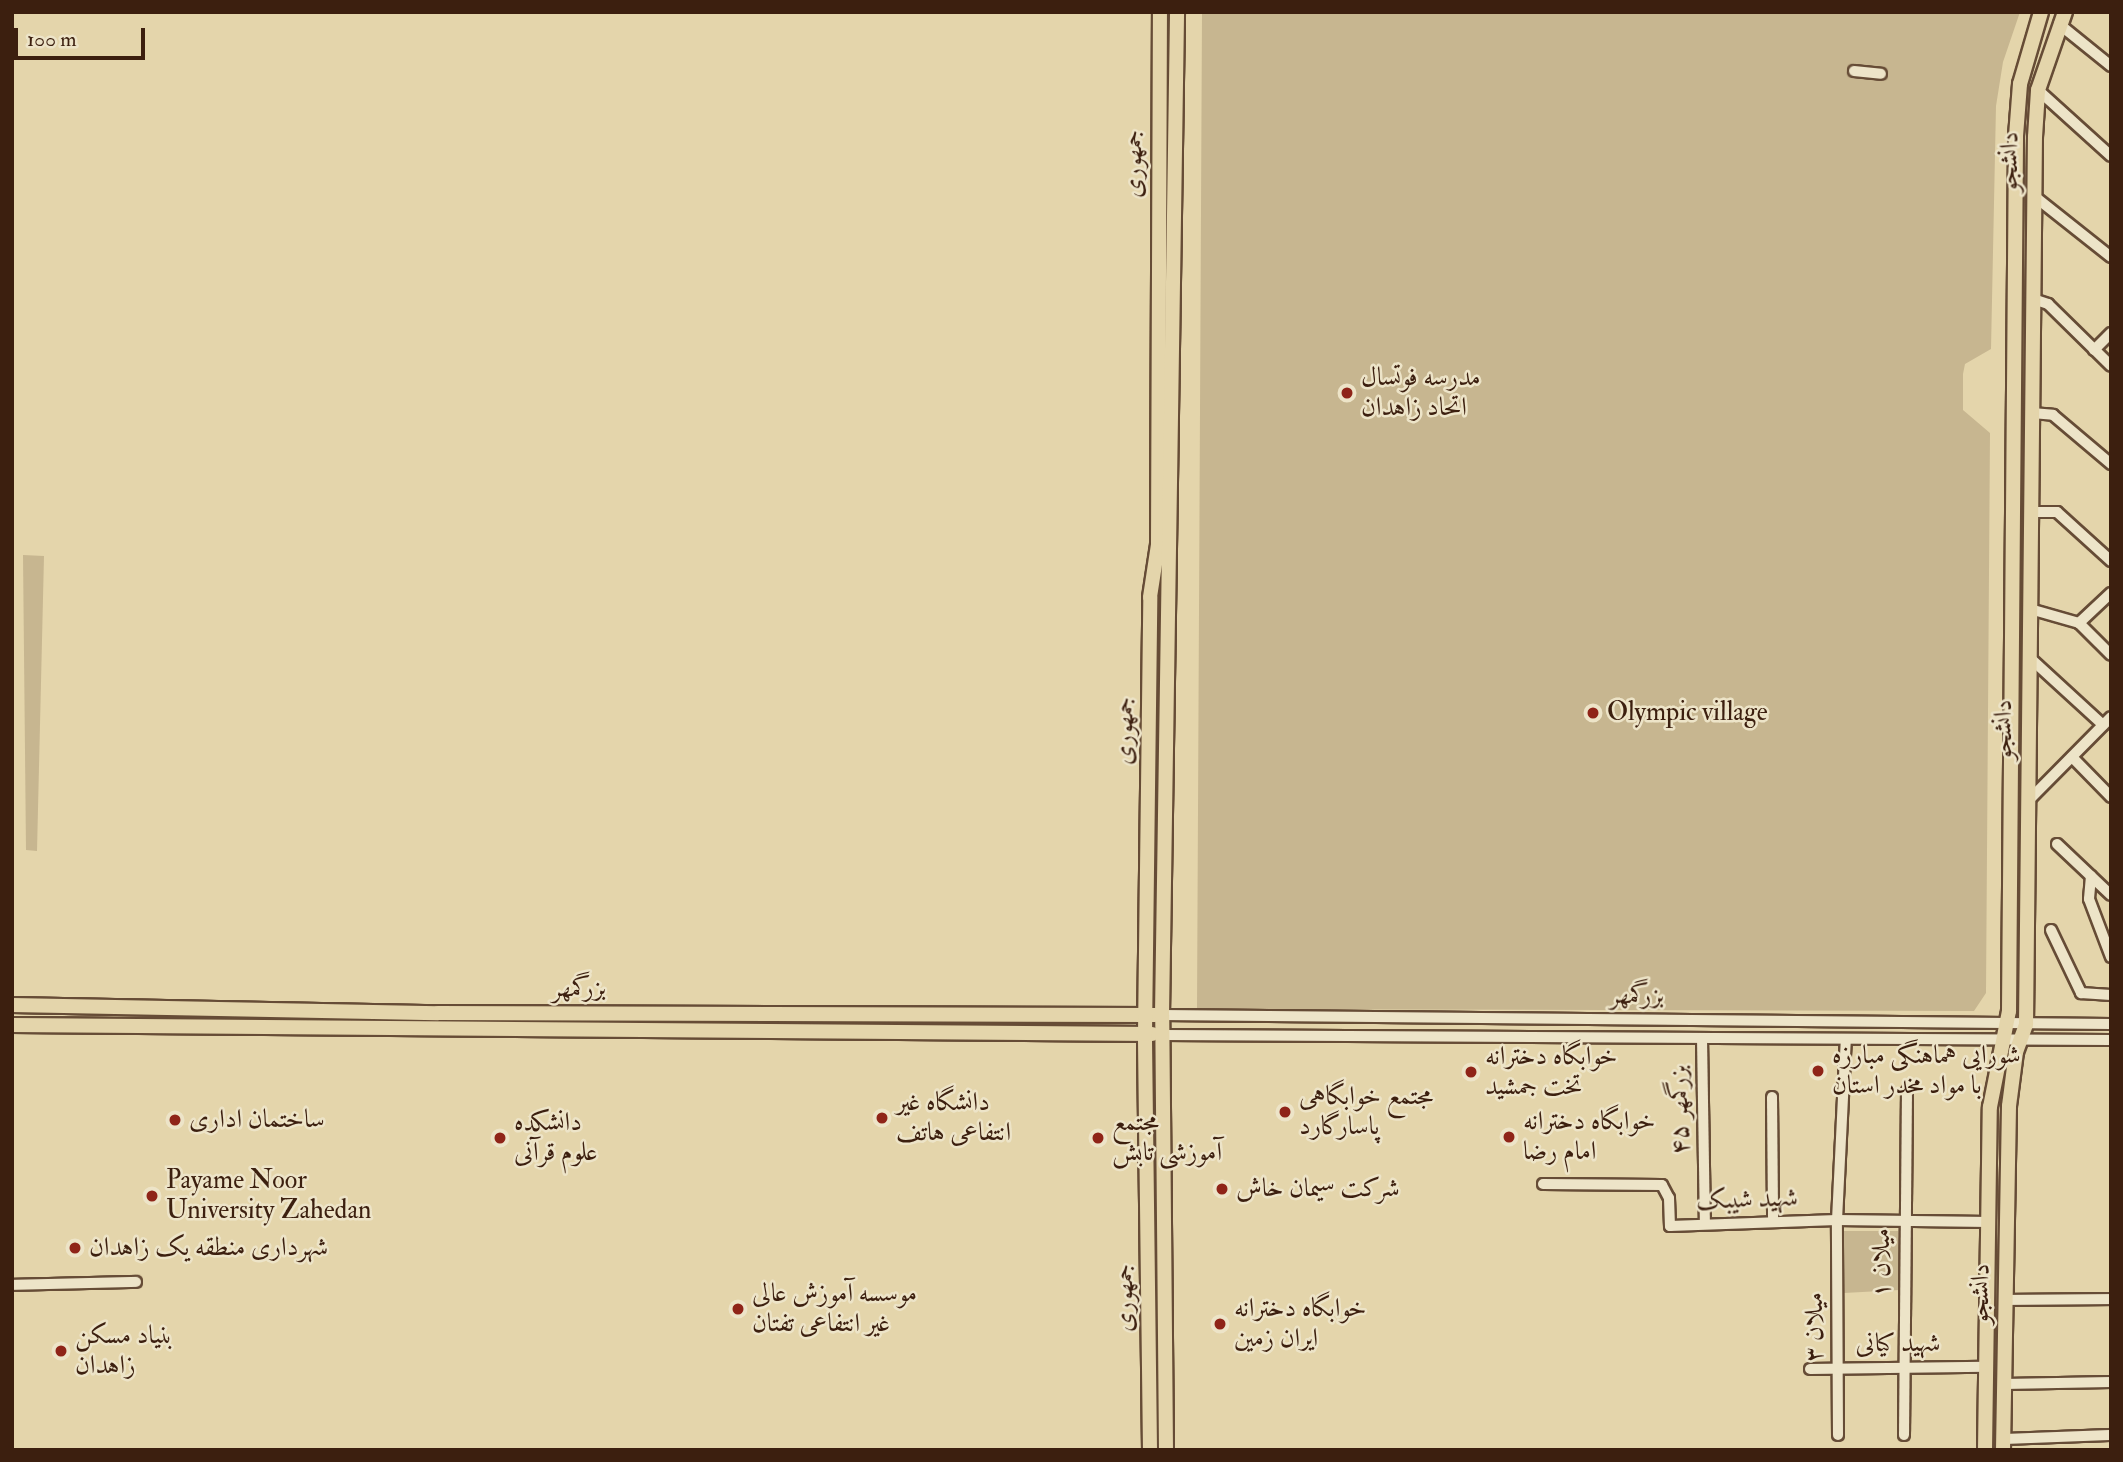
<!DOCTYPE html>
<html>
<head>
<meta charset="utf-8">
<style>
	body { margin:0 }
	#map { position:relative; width:2123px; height:1462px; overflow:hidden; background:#e4d5ab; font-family:"IM FELL Double Pica",Amiri,serif }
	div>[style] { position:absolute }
	.green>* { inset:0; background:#c7b690 }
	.roads { filter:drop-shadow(2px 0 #664c36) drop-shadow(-2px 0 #664c36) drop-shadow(0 2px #664c36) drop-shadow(0 -2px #664c36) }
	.minor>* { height:10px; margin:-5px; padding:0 5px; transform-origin:5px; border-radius:5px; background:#ede4c8 }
	.major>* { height:14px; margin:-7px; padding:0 7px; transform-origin:7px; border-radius:7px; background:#e4d5ab }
	.dots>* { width:19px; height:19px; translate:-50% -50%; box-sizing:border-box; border:4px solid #ede4c8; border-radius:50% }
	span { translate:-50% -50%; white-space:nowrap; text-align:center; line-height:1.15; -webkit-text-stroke:5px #ede4c8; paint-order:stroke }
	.street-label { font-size:26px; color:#3c1f0f }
	.poi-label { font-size:26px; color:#3c1f0f }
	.left { translate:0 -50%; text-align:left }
	.frame { position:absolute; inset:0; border:14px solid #3c1f0f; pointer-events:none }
	.scale { position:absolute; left:14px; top:28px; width:131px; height:32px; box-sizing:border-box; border:4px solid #3c1f0f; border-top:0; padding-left:9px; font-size:21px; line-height:24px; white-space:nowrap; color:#3c1f0f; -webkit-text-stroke:5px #ede4c8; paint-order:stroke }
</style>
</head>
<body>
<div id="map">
	<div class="green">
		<div style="clip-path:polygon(1202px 12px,2020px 12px,2003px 62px,1996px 106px,1991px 349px,1965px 364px,1963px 374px,1963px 410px,1990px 433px,1986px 993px,1974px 1011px,1197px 1009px)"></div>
		<div style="clip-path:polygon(23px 555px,44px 556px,37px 851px,26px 850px)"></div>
		<div style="clip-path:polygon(1844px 1231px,1898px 1231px,1899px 1290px,1844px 1293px)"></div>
	</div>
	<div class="roads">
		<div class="minor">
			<div style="left:2059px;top:24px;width:67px;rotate:38.9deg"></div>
			<div style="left:1854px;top:71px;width:27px;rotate:6deg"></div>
			<div style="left:2038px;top:90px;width:98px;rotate:42.1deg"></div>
			<div style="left:2034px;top:196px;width:98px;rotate:38.4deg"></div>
			<div style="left:2033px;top:299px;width:16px;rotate:18deg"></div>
			<div style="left:2048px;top:304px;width:88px;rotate:44.5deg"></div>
			<div style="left:2094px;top:350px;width:24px;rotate:-45deg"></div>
			<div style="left:2032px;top:413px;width:21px;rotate:5deg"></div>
			<div style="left:2053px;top:415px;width:76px;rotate:40.2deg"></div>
			<div style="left:2031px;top:512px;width:26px"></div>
			<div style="left:2057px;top:512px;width:73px;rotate:42.2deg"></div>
			<div style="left:2030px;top:609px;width:51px;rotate:15.9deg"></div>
			<div style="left:2079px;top:623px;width:45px;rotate:45deg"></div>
			<div style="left:2079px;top:623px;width:44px;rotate:-43.2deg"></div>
			<div style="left:2030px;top:658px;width:99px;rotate:42.5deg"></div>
			<div style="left:2072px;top:757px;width:56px;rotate:45.7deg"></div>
			<div style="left:2028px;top:801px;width:118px;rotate:-45.3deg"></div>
			<div style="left:2057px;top:844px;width:74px;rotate:43.4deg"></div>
			<div style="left:2091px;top:876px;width:23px;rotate:95deg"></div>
			<div style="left:2089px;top:899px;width:62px;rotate:69.2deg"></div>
			<div style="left:2051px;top:930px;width:70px;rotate:64.5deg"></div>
			<div style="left:2081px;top:993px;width:30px;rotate:4deg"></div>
			<div style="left:1162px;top:1015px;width:949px;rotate:0.54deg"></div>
			<div style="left:1164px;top:1035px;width:947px;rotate:0.3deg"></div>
			<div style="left:1702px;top:1038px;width:185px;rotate:89.1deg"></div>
			<div style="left:1772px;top:1097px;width:125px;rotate:89.5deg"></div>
			<div style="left:1543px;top:1184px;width:119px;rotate:0.5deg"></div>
			<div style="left:1662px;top:1185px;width:15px;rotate:62deg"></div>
			<div style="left:1669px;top:1198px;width:28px;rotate:88deg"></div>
			<div style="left:1670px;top:1226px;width:167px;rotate:-2.1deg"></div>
			<div style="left:1837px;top:1220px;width:152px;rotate:0.8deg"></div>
			<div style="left:12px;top:1285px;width:124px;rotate:-1.4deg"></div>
			<div style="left:2005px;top:1300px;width:106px;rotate:-0.5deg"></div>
			<div style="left:1810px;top:1369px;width:176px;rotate:-0.7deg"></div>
			<div style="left:2004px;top:1384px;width:107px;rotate:-1.1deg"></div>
			<div style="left:1838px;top:1435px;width:215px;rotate:-90.3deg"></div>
			<div style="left:1837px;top:1220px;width:181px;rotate:-87.2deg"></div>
			<div style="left:1904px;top:1435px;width:344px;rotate:-89.5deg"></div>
			<div style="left:2003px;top:1439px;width:108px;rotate:-2.1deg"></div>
		</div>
		<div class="major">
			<div style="left:12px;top:1005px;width:426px;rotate:1.1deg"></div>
			<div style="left:438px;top:1013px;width:717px;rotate:0.16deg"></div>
			<div style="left:12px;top:1025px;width:1140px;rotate:0.45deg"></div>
			<div style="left:1150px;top:1450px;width:416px;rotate:-90.7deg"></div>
			<div style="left:1145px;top:1034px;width:437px;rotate:-89.3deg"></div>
			<div style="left:1150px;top:597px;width:53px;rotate:-81.3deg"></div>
			<div style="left:1158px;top:545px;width:533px;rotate:-89.79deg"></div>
			<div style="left:1166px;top:1450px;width:435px;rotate:-90.5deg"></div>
			<div style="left:1162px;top:1015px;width:1003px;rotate:-89.14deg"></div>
			<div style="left:1985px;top:1450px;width:343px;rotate:-89.2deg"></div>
			<div style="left:1990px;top:1107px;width:98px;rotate:-78.8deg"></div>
			<div style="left:2009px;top:1011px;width:875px;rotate:-89.54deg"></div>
			<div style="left:2016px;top:136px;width:52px;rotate:-85.6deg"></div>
			<div style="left:2020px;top:84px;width:75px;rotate:-73.7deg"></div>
			<div style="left:2003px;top:1450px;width:344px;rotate:-89deg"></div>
			<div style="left:2009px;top:1106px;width:54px;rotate:-82.6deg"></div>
			<div style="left:2016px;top:1052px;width:30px;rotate:-70deg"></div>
			<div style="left:2026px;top:1024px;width:887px;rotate:-89.42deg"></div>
			<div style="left:2035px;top:137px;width:47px;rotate:-86.3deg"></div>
			<div style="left:2038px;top:90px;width:83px;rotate:-70.9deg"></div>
		</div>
	</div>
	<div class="dots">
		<div style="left:1347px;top:393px;background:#8f2418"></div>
		<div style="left:1593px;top:713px;background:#8f2418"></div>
		<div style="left:1818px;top:1071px;background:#8f2418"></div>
		<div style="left:1471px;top:1072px;background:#8f2418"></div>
		<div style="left:1285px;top:1112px;background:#8f2418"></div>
		<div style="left:882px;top:1118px;background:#8f2418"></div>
		<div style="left:175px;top:1120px;background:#8f2418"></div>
		<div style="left:1509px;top:1137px;background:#8f2418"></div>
		<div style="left:500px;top:1138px;background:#8f2418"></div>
		<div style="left:1098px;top:1138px;background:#8f2418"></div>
		<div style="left:1222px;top:1189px;background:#8f2418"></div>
		<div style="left:152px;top:1196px;background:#8f2418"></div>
		<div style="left:75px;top:1248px;background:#8f2418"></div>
		<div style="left:738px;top:1309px;background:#8f2418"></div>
		<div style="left:1220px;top:1324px;background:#8f2418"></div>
		<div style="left:61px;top:1351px;background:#8f2418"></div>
	</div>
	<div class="street-label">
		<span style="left:2010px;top:162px;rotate:-89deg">دانشجو</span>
		<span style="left:1134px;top:164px;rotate:-90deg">جمهوری</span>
		<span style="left:2004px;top:730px;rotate:-90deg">دانشجو</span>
		<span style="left:1125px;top:731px;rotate:-89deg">جمهوری</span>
		<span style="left:579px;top:989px">بزرگمهر</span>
		<span style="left:1637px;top:996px;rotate:1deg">بزرگمهر</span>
		<span style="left:1680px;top:1110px;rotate:-91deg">بزرگمهر ۴۵</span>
		<span style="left:1747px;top:1200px;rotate:-2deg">شهید شیبک</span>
		<span style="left:1882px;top:1263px;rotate:-90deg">میلان ۱</span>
		<span style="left:1981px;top:1294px;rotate:-89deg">دانشجو</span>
		<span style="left:1125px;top:1298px;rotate:-90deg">جمهوری</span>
		<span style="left:1815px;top:1327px;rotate:-90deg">میلان ۳</span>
		<span style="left:1898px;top:1344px">شهید کیانی</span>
	</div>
	<div class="poi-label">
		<span class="left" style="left:1361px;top:393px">مدرسه فوتسال<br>اتحاد زاهدان</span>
		<span class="left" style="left:1607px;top:713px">Olympic village</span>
		<span class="left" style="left:1832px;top:1071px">شورایی هماهنگی مبارزه<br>با مواد مخدر استان</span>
		<span class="left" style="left:1485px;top:1072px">خوابگاه دخترانه<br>تخت جمشید</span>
		<span class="left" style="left:1299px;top:1112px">مجتمع خوابگاهی<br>پاسارگارد</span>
		<span class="left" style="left:896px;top:1118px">دانشگاه غیر<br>انتفاعی هاتف</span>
		<span class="left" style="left:189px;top:1120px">ساختمان اداری</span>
		<span class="left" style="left:1523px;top:1137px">خوابگاه دخترانه<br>امام رضا</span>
		<span class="left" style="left:514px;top:1138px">دانشکده<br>علوم قرآنی</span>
		<span class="left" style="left:1112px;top:1138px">مجتمع<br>آموزشی تابش</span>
		<span class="left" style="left:166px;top:1196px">Payame Noor<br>University Zahedan</span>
		<span class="left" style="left:1236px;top:1189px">شرکت سیمان خاش</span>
		<span class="left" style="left:89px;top:1248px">شهرداری منطقه یک زاهدان</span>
		<span class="left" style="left:752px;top:1309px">موسسه آموزش عالی<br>غیر انتفاعی تفتان</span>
		<span class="left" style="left:1234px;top:1324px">خوابگاه دخترانه<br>ایران زمین</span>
		<span class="left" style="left:75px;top:1351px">بنیاد مسکن<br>زاهدان</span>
	</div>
	<div class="frame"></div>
	<div class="scale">100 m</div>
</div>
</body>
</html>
